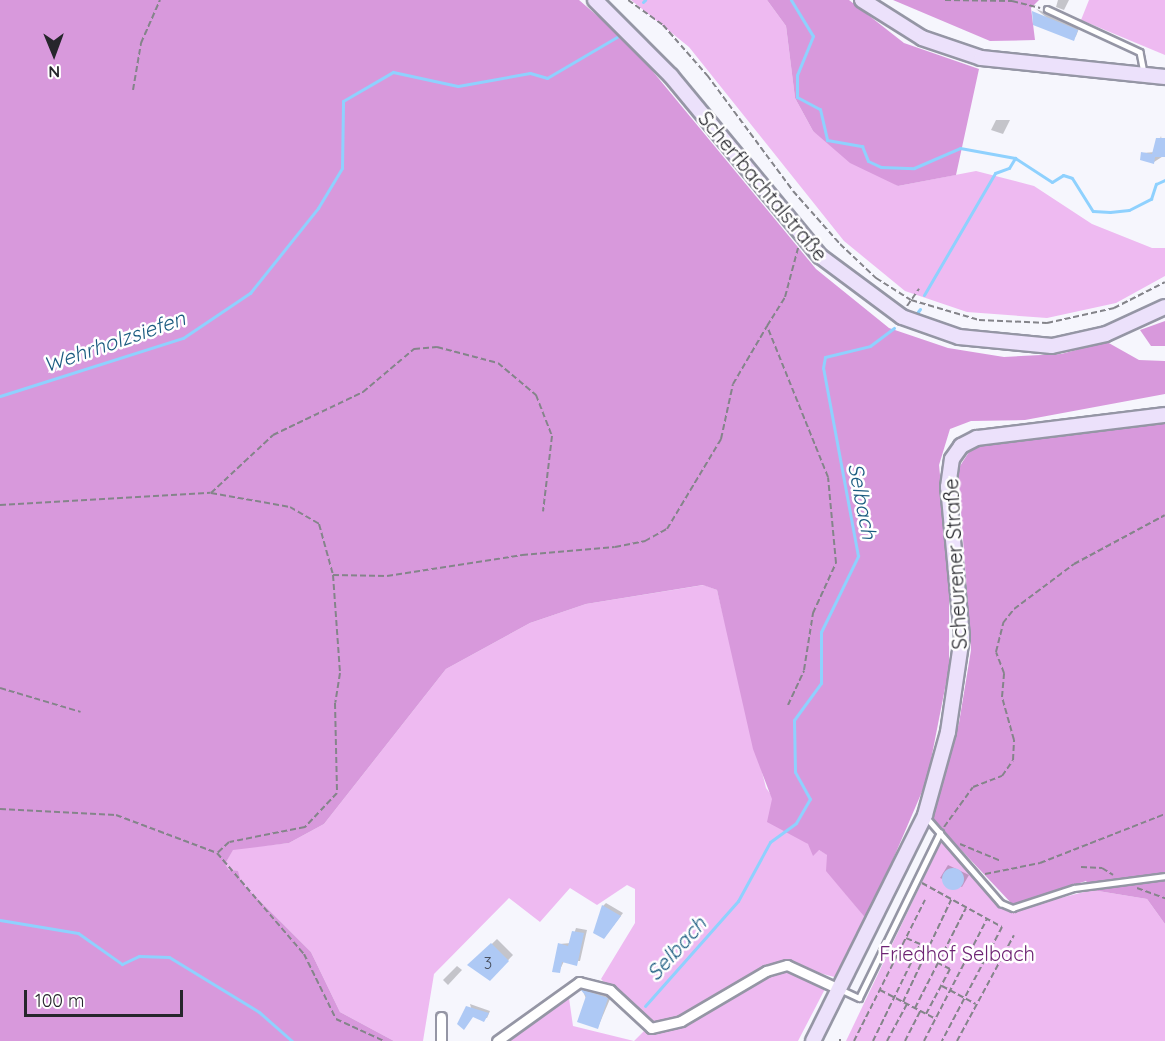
<!DOCTYPE html>
<html>
<head>
<meta charset="utf-8">
<style>
	body { margin:0 }
	#map { position:relative; width:1165px; height:1041px; overflow:hidden; background:#f6f6fd; font-family:Quicksand,sans-serif }
	div>[style] { position:absolute }
	.green>* { inset:0; background:#eebaf1 }
	.forest>* { inset:0; background:#d899dc }
	.shadow>* { inset:0; background:#0003 }
	.stream>* { height:3px; margin:-1.5px; padding:0 1.5px; transform-origin:1.5px; border-radius:1.5px; background:#8fd1fe }
	.building>* { inset:0; background:#aec9f5 }
	.round { border-radius:50% }
	.path>* { height:2px; margin-top:-1px; transform-origin:0; background:repeating-linear-gradient(90deg,#84848a 0 6px,transparent 0 9px) }
	.roads { filter:drop-shadow(2px 0 #9596a5) drop-shadow(-2px 0 #9596a5) drop-shadow(0 2px #9596a5) drop-shadow(0 -2px #9596a5) }
	.lane>* { height:4.5px; margin:-2.25px; padding:0 2.25px; transform-origin:2.25px; border-radius:2.25px; background:#fff }
	.street>* { height:9px; margin:-4.5px; padding:0 4.5px; transform-origin:4.5px; border-radius:4.5px; background:#fff }
	.secondary>* { height:14px; margin:-7px; padding:0 7px; transform-origin:7px; border-radius:7px; background:#ece1fb }
	span { translate:-50% -50%; white-space:nowrap; text-align:center; line-height:1.15; -webkit-text-stroke:5px #fff; paint-order:stroke }
	.number-label { font-size:16px; color:#484f5e }
	.number-label span { -webkit-text-stroke-width:0 }
	.street-label { font-size:20px; color:#26262c }
	.park-label { font-size:20px; color:#6e2474 }
	.water-label { font-size:21px; color:#1b5b80; font-style:italic }
	.north { position:absolute; left:24px; top:24px; width:60px; height:60px; -webkit-text-stroke:4px #fff; paint-order:stroke; rotate:179deg; font-size:16px; font-weight:700; line-height:24px; text-align:center; color:#26262c }
	.north::after { content:''; display:block; margin:auto; width:21px; height:27px; background:#26262c; clip-path:polygon(50% 0,100% 100%,50% 72%,0 100%) }
	.scale { position:absolute; left:24px; top:990px; width:159px; height:27px; box-sizing:border-box; border:3px solid #26262c; border-top:0; padding-left:8px; font-size:18px; line-height:21px; white-space:nowrap; color:#26262c; -webkit-text-stroke:4px #fff; paint-order:stroke }
</style>
</head>
<body>
<div id="map">
	<div class="green">
		<div style="clip-path:polygon(631px 0,767px 0,786px 26px,795px 98px,813px 131px,898px 186px,976px 171px,1034px 186px,1092px 224px,1152px 248px,1165px 248px,1165px 276px,1116px 303px,1047px 318px,967px 312px,905px 291px,844px 241px,689px 47px)"></div>
		<div style="clip-path:polygon(1089px 0,1165px 0,1165px 55px,1081px 20px)"></div>
		<div style="clip-path:polygon(704px 585px,717px 590px,766px 788px,808px 844px,828px 855px,827px 871px,867px 920px,838px 978px,782px 963px,675px 1020px,659px 1026px,641px 1020px,601px 979px,635px 923px,635px 889px,627px 885px,597px 905px,570px 888px,540px 922px,509px 898px,434px 974px,423px 1041px,394px 1041px,340px 1012px,311px 952px,229px 870px,225px 864px,233px 849px,289px 843px,324px 824px,446px 669px,530px 623px,586px 604px)"></div>
		<div style="clip-path:polygon(942px 840px,998px 907px,1013px 910px,1092px 890px,1147px 899px,1165px 924px,1165px 1041px,846px 1041px)"></div>
		<div style="clip-path:polygon(778px 970px,793px 971px,826px 987px,798px 1041px,634px 1041px,644px 1031px,684px 1024px)"></div>
		<div style="clip-path:polygon(568px 991px,573px 1026px,634px 1041px,501px 1041px)"></div>
	</div>
	<div class="forest">
		<div style="clip-path:polygon(0 0,579px 0,631px 45px,816px 269px,889px 328px,948px 348px,1004px 357px,1061px 354px,1107px 342px,1139px 360px,1165px 361px,1165px 394px,1025px 420px,971px 421px,950px 429px,939px 465px,949px 565px,949px 668px,927px 780px,867px 920px,826px 871px,827px 855px,819px 850px,813px 856px,808px 844px,767px 822px,772px 799px,753px 749px,717px 590px,703px 585px,586px 604px,530px 623px,446px 669px,324px 824px,289px 843px,233px 850px,225px 864px,229px 870px,238px 871px,241px 882px,311px 952px,340px 1012px,394px 1041px,0 1041px)"></div>
		<div style="clip-path:polygon(767px 0,849px 0,904px 43px,979px 69px,956px 175px,898px 186px,850px 163px,813px 131px,795px 98px,786px 26px)"></div>
		<div style="clip-path:polygon(893px 0,1039px 0,1031px 8px,1035px 40px,990px 41px)"></div>
		<div style="clip-path:polygon(1165px 321px,1165px 346px,1151px 346px,1140px 330px)"></div>
		<div style="clip-path:polygon(1165px 421px,1165px 924px,1147px 899px,1092px 890px,1086px 881px,1013px 905px,932px 819px,959px 723px,971px 650px,958px 469px,971px 449px,990px 442px)"></div>
	</div>
	<div class="shadow">
		<div style="clip-path:polygon(1058px 0,1069px 0,1064px 10px,1056px 7px)"></div>
		<div style="clip-path:polygon(1036px 9px,1080px 26px,1076px 36px,1073px 39px)"></div>
		<div style="clip-path:polygon(996px 120px,1010px 120px,1003px 134px,991px 130px)"></div>
		<div style="clip-path:polygon(1161px 136px,1165px 155px,1154px 162px,1143px 153px,1155px 152px)"></div>
		<div style="clip-path:polygon(948px 865px,969px 875px,962px 887px,940px 878px)"></div>
		<div style="clip-path:polygon(606px 903px,623px 913px,604px 938px,603px 906px)"></div>
		<div style="clip-path:polygon(576px 928px,587px 930px,580px 961px,564px 961px,559px 972px,559px 944px,571px 943px)"></div>
		<div style="clip-path:polygon(497px 939px,513px 955px,490px 979px,470px 965px)"></div>
		<div style="clip-path:polygon(457px 966px,462px 970px,448px 985px,443px 980px)"></div>
		<div style="clip-path:polygon(587px 985px,613px 992px,598px 1027px,582px 989px)"></div>
		<div style="clip-path:polygon(470px 1004px,490px 1011px,487px 1018px,473px 1015px)"></div>
	</div>
	<div class="stream">
		<div style="left:791px;top:0;width:42px;rotate:58.6deg"></div>
		<div style="left:813px;top:36px;width:42px;rotate:112.3deg"></div>
		<div style="left:797px;top:75px;width:22px;rotate:90deg"></div>
		<div style="left:797px;top:97px;width:26px;rotate:28deg"></div>
		<div style="left:820px;top:109px;width:32px;rotate:77deg"></div>
		<div style="left:827px;top:140px;width:36px;rotate:10deg"></div>
		<div style="left:862px;top:146px;width:16px;rotate:68deg"></div>
		<div style="left:868px;top:161px;width:14px;rotate:25deg"></div>
		<div style="left:881px;top:167px;width:33px;rotate:2deg"></div>
		<div style="left:914px;top:168px;width:50px;rotate:-23.5deg"></div>
		<div style="left:960px;top:148px;width:56px;rotate:10.3deg"></div>
		<div style="left:1015px;top:158px;width:44px;rotate:33deg"></div>
		<div style="left:1052px;top:182px;width:13px;rotate:-32deg"></div>
		<div style="left:1063px;top:175px;width:9px;rotate:18deg"></div>
		<div style="left:1072px;top:178px;width:39px;rotate:58deg"></div>
		<div style="left:1093px;top:211px;width:17px;rotate:3deg"></div>
		<div style="left:1110px;top:212px;width:19px;rotate:-6deg"></div>
		<div style="left:1129px;top:210px;width:25px;rotate:-27deg"></div>
		<div style="left:1151px;top:199px;width:16px;rotate:-72deg"></div>
		<div style="left:1156px;top:184px;width:10px;rotate:-24deg"></div>
		<div style="left:643px;top:2px;width:3px;rotate:-45deg"></div>
		<div style="left:924px;top:295px;width:141px;rotate:-59.8deg"></div>
		<div style="left:995px;top:173px;width:15px;rotate:-20deg"></div>
		<div style="left:1009px;top:168px;width:12px;rotate:-59deg"></div>
		<div style="left:917px;top:313px;width:5px;rotate:-53deg"></div>
		<div style="left:0;top:396px;width:192px;rotate:-17.6deg"></div>
		<div style="left:183px;top:338px;width:81px;rotate:-33.9deg"></div>
		<div style="left:250px;top:293px;width:109px;rotate:-51.3deg"></div>
		<div style="left:318px;top:208px;width:47px;rotate:-59deg"></div>
		<div style="left:342px;top:168px;width:67px;rotate:-89.1deg"></div>
		<div style="left:343px;top:101px;width:58px;rotate:-30.1deg"></div>
		<div style="left:393px;top:72px;width:66px;rotate:12.2deg"></div>
		<div style="left:458px;top:86px;width:73px;rotate:-10.2deg"></div>
		<div style="left:530px;top:73px;width:18px;rotate:16deg"></div>
		<div style="left:547px;top:78px;width:81px;rotate:-30.4deg"></div>
		<div style="left:0;top:920px;width:79px;rotate:9.5deg"></div>
		<div style="left:78px;top:933px;width:54px;rotate:35.2deg"></div>
		<div style="left:122px;top:964px;width:19px;rotate:-25deg"></div>
		<div style="left:139px;top:956px;width:30px;rotate:2deg"></div>
		<div style="left:169px;top:957px;width:105px;rotate:31.4deg"></div>
		<div style="left:259px;top:1012px;width:44px;rotate:41.3deg"></div>
		<div style="left:645px;top:1006px;width:140px;rotate:-48.5deg"></div>
		<div style="left:738px;top:901px;width:67px;rotate:-61.5deg"></div>
		<div style="left:770px;top:842px;width:32px;rotate:-36deg"></div>
		<div style="left:796px;top:823px;width:28px;rotate:-60deg"></div>
		<div style="left:810px;top:799px;width:31px;rotate:-119deg"></div>
		<div style="left:795px;top:772px;width:52px;rotate:-91.1deg"></div>
		<div style="left:794px;top:720px;width:46px;rotate:-53.9deg"></div>
		<div style="left:821px;top:683px;width:51px;rotate:-90deg"></div>
		<div style="left:821px;top:632px;width:85px;rotate:-64deg"></div>
		<div style="left:858px;top:556px;width:191px;rotate:-100.5deg"></div>
		<div style="left:823px;top:368px;width:11px;rotate:-80deg"></div>
		<div style="left:825px;top:357px;width:46px;rotate:-13.7deg"></div>
		<div style="left:870px;top:346px;width:30px;rotate:-37deg"></div>
	</div>
	<div class="building">
		<div style="clip-path:polygon(1032px 11px,1078px 30px,1074px 41px,1033px 25px)"></div>
		<div style="clip-path:polygon(1156px 138px,1165px 138px,1165px 157px,1155px 157px,1154px 164px,1140px 160px,1141px 152px,1152px 154px)"></div>
		<div class="round" style="left:942px;top:868px;width:22px;height:22px"></div>
		<div style="clip-path:polygon(602px 905px,621px 916px,604px 939px,593px 933px)"></div>
		<div style="clip-path:polygon(572px 931px,584px 933px,577px 966px,562px 962px,560px 973px,552px 972px,558px 943px,568px 946px)"></div>
		<div style="clip-path:polygon(491px 943px,509px 961px,490px 981px,467px 965px)"></div>
		<div style="clip-path:polygon(580px 989px,608px 998px,598px 1029px,577px 1022px,586px 996px)"></div>
		<div style="clip-path:polygon(466px 1006px,489px 1013px,484px 1022px,473px 1017px,464px 1030px,457px 1024px)"></div>
	</div>
	<div class="path">
		<div style="left:628px;top:0;width:43px;rotate:35.5deg"></div>
		<div style="left:663px;top:25px;width:67px;rotate:48.7deg"></div>
		<div style="left:707px;top:75px;width:144px;rotate:53.4deg"></div>
		<div style="left:793px;top:191px;width:71px;rotate:48.4deg"></div>
		<div style="left:840px;top:244px;width:50px;rotate:43.4deg"></div>
		<div style="left:876px;top:278px;width:41px;rotate:32.2deg"></div>
		<div style="left:911px;top:300px;width:71px;rotate:16.4deg"></div>
		<div style="left:979px;top:320px;width:68px;rotate:2.5deg"></div>
		<div style="left:1047px;top:323px;width:69px;rotate:-12.6deg"></div>
		<div style="left:1114px;top:308px;width:57px;rotate:-27deg"></div>
		<div style="left:945px;top:0;width:67px;rotate:0.9deg"></div>
		<div style="left:1012px;top:1px;width:29px;rotate:14deg"></div>
		<div style="left:133px;top:90px;width:48px;rotate:-80.3deg"></div>
		<div style="left:141px;top:43px;width:47px;rotate:-66.2deg"></div>
		<div style="left:907px;top:306px;width:21px;rotate:-55deg"></div>
		<div style="left:211px;top:493px;width:85px;rotate:-43.1deg"></div>
		<div style="left:273px;top:435px;width:100px;rotate:-25.5deg"></div>
		<div style="left:363px;top:392px;width:67px;rotate:-40.1deg"></div>
		<div style="left:414px;top:349px;width:23px;rotate:-5deg"></div>
		<div style="left:437px;top:347px;width:63px;rotate:14.7deg"></div>
		<div style="left:498px;top:363px;width:50px;rotate:40.1deg"></div>
		<div style="left:536px;top:395px;width:44px;rotate:68.7deg"></div>
		<div style="left:552px;top:436px;width:76px;rotate:96.8deg"></div>
		<div style="left:0;top:505px;width:211px;rotate:-3.3deg"></div>
		<div style="left:211px;top:493px;width:80px;rotate:10deg"></div>
		<div style="left:290px;top:507px;width:34px;rotate:30deg"></div>
		<div style="left:319px;top:524px;width:53px;rotate:74.6deg"></div>
		<div style="left:333px;top:575px;width:98px;rotate:85.9deg"></div>
		<div style="left:340px;top:673px;width:30px;rotate:99deg"></div>
		<div style="left:335px;top:703px;width:90px;rotate:88.7deg"></div>
		<div style="left:337px;top:793px;width:47px;rotate:133.3deg"></div>
		<div style="left:305px;top:827px;width:77px;rotate:168.8deg"></div>
		<div style="left:229px;top:842px;width:16px;rotate:137deg"></div>
		<div style="left:217px;top:853px;width:133px;rotate:49.3deg"></div>
		<div style="left:304px;top:954px;width:72px;rotate:63.8deg"></div>
		<div style="left:336px;top:1019px;width:53px;rotate:24.6deg"></div>
		<div style="left:333px;top:575px;width:54px;rotate:1.1deg"></div>
		<div style="left:387px;top:576px;width:137px;rotate:-8.8deg"></div>
		<div style="left:522px;top:555px;width:93px;rotate:-4.9deg"></div>
		<div style="left:615px;top:547px;width:31px;rotate:-11deg"></div>
		<div style="left:645px;top:541px;width:25px;rotate:-29deg"></div>
		<div style="left:667px;top:529px;width:105px;rotate:-59deg"></div>
		<div style="left:721px;top:439px;width:56px;rotate:-77.7deg"></div>
		<div style="left:733px;top:384px;width:67px;rotate:-59.6deg"></div>
		<div style="left:0;top:688px;width:84px;rotate:16.5deg"></div>
		<div style="left:788px;top:705px;width:38px;rotate:-65deg"></div>
		<div style="left:804px;top:670px;width:58px;rotate:-81deg"></div>
		<div style="left:813px;top:613px;width:55px;rotate:-65.3deg"></div>
		<div style="left:836px;top:563px;width:86px;rotate:-95.3deg"></div>
		<div style="left:828px;top:477px;width:163px;rotate:-112deg"></div>
		<div style="left:767px;top:326px;width:34px;rotate:-58deg"></div>
		<div style="left:785px;top:297px;width:51px;rotate:-75.1deg"></div>
		<div style="left:0;top:809px;width:116px;rotate:3deg"></div>
		<div style="left:116px;top:815px;width:108px;rotate:20.6deg"></div>
		<div style="left:944px;top:827px;width:49px;rotate:-54.1deg"></div>
		<div style="left:973px;top:787px;width:31px;rotate:-21deg"></div>
		<div style="left:1002px;top:776px;width:19px;rotate:-55deg"></div>
		<div style="left:1013px;top:760px;width:20px;rotate:-87deg"></div>
		<div style="left:1014px;top:740px;width:45px;rotate:-105.6deg"></div>
		<div style="left:1002px;top:697px;width:24px;rotate:-85deg"></div>
		<div style="left:1004px;top:673px;width:22px;rotate:-111deg"></div>
		<div style="left:996px;top:652px;width:30px;rotate:-76deg"></div>
		<div style="left:1003px;top:623px;width:18px;rotate:-52deg"></div>
		<div style="left:1014px;top:609px;width:75px;rotate:-36.9deg"></div>
		<div style="left:1074px;top:564px;width:103px;rotate:-28.3deg"></div>
		<div style="left:960px;top:844px;width:44px;rotate:22.5deg"></div>
		<div style="left:1081px;top:867px;width:21px;rotate:3deg"></div>
		<div style="left:1102px;top:868px;width:13px;rotate:32deg"></div>
		<div style="left:985px;top:874px;width:56px;rotate:-11.3deg"></div>
		<div style="left:1040px;top:863px;width:134px;rotate:-21.4deg"></div>
		<div style="left:922px;top:883px;width:91px;rotate:28.8deg"></div>
		<div style="left:1002px;top:927px;width:129px;rotate:117.8deg"></div>
		<div style="left:1137px;top:888px;width:30px;rotate:20deg"></div>
		<div style="left:942px;top:986px;width:38px;rotate:28deg"></div>
		<div style="left:880px;top:990px;width:63px;rotate:27.4deg"></div>
		<div style="left:903px;top:1002px;width:113px;rotate:-64.8deg"></div>
		<div style="left:915px;top:1008px;width:112px;rotate:-63deg"></div>
		<div style="left:926px;top:1014px;width:51px;rotate:-61.9deg"></div>
		<div style="left:950px;top:969px;width:13px;rotate:-153deg"></div>
		<div style="left:840px;top:1041px;width:2px;rotate:-90deg"></div>
		<div style="left:854px;top:1041px;width:158px;rotate:-63.3deg"></div>
		<div style="left:873px;top:1041px;width:108px;rotate:-64.1deg"></div>
		<div style="left:920px;top:944px;width:15px;rotate:-157deg"></div>
		<div style="left:887px;top:1041px;width:42px;rotate:-61.6deg"></div>
		<div style="left:905px;top:1041px;width:34px;rotate:-63deg"></div>
		<div style="left:924px;top:1041px;width:137px;rotate:-62.7deg"></div>
		<div style="left:957px;top:1041px;width:120px;rotate:-61.7deg"></div>
	</div>
	<div class="roads">
		<div class="lane">
			<div style="left:1047px;top:9px;width:102px;rotate:24.8deg"></div>
			<div style="left:1140px;top:52px;width:21px;rotate:79deg"></div>
			<div style="left:927px;top:818px;width:113px;rotate:49deg"></div>
			<div style="left:1001px;top:903px;width:13px;rotate:23deg"></div>
			<div style="left:1013px;top:908px;width:64px;rotate:-18.2deg"></div>
			<div style="left:1074px;top:888px;width:92px;rotate:-7.5deg"></div>
			<div style="left:842px;top:990px;width:19px;rotate:25deg"></div>
			<div style="left:859px;top:998px;width:184px;rotate:-63.9deg"></div>
		</div>
		<div class="street">
			<div style="left:441px;top:1017px;width:24px;rotate:90deg"></div>
			<div style="left:497px;top:1041px;width:101px;rotate:-35.7deg"></div>
			<div style="left:579px;top:982px;width:32px;rotate:14deg"></div>
			<div style="left:610px;top:990px;width:56px;rotate:42.8deg"></div>
			<div style="left:651px;top:1028px;width:31px;rotate:-13deg"></div>
			<div style="left:681px;top:1021px;width:99px;rotate:-30.5deg"></div>
			<div style="left:766px;top:971px;width:22px;rotate:-16deg"></div>
			<div style="left:787px;top:965px;width:57px;rotate:24.8deg"></div>
		</div>
		<div class="secondary">
			<div style="left:595px;top:0;width:107px;rotate:45deg"></div>
			<div style="left:671px;top:76px;width:234px;rotate:50.4deg"></div>
			<div style="left:820px;top:256px;width:102px;rotate:36.6deg"></div>
			<div style="left:902px;top:317px;width:60px;rotate:19.3deg"></div>
			<div style="left:959px;top:337px;width:93px;rotate:5.5deg"></div>
			<div style="left:1052px;top:346px;width:55px;rotate:-12.5deg"></div>
			<div style="left:1106px;top:334px;width:65px;rotate:-24.6deg"></div>
			<div style="left:862px;top:0;width:71px;rotate:32.3deg"></div>
			<div style="left:922px;top:38px;width:62px;rotate:18.7deg"></div>
			<div style="left:981px;top:58px;width:185px;rotate:5.9deg"></div>
			<div style="left:813px;top:1041px;width:252px;rotate:-63.6deg"></div>
			<div style="left:925px;top:815px;width:86px;rotate:-74.5deg"></div>
			<div style="left:948px;top:732px;width:96px;rotate:-81.6deg"></div>
			<div style="left:962px;top:637px;width:151px;rotate:-95.3deg"></div>
			<div style="left:948px;top:487px;width:28px;rotate:-82deg"></div>
			<div style="left:952px;top:459px;width:16px;rotate:-55deg"></div>
			<div style="left:961px;top:446px;width:18px;rotate:-27deg"></div>
			<div style="left:977px;top:438px;width:189px;rotate:-7deg"></div>
		</div>
	</div>
	<div class="number-label">
		<span style="left:488px;top:963px">3</span>
	</div>
	<div class="street-label">
		<span style="left:763px;top:186px;rotate:50deg">Scherfbachtalstraße</span>
		<span style="left:955px;top:564px;rotate:-93deg">Scheurener Straße</span>
	</div>
	<div class="park-label">
		<span style="left:957px;top:953px">Friedhof Selbach</span>
	</div>
	<div class="water-label">
		<span style="left:114px;top:341px;rotate:-19deg">Wehrholzsiefen</span>
		<span style="left:863px;top:501px;rotate:79deg">Selbach</span>
		<span style="left:676px;top:948px;rotate:-48deg">Selbach</span>
	</div>
	<div class="north">N</div>
	<div class="scale">100 m</div>
</div>
</body>
</html>
